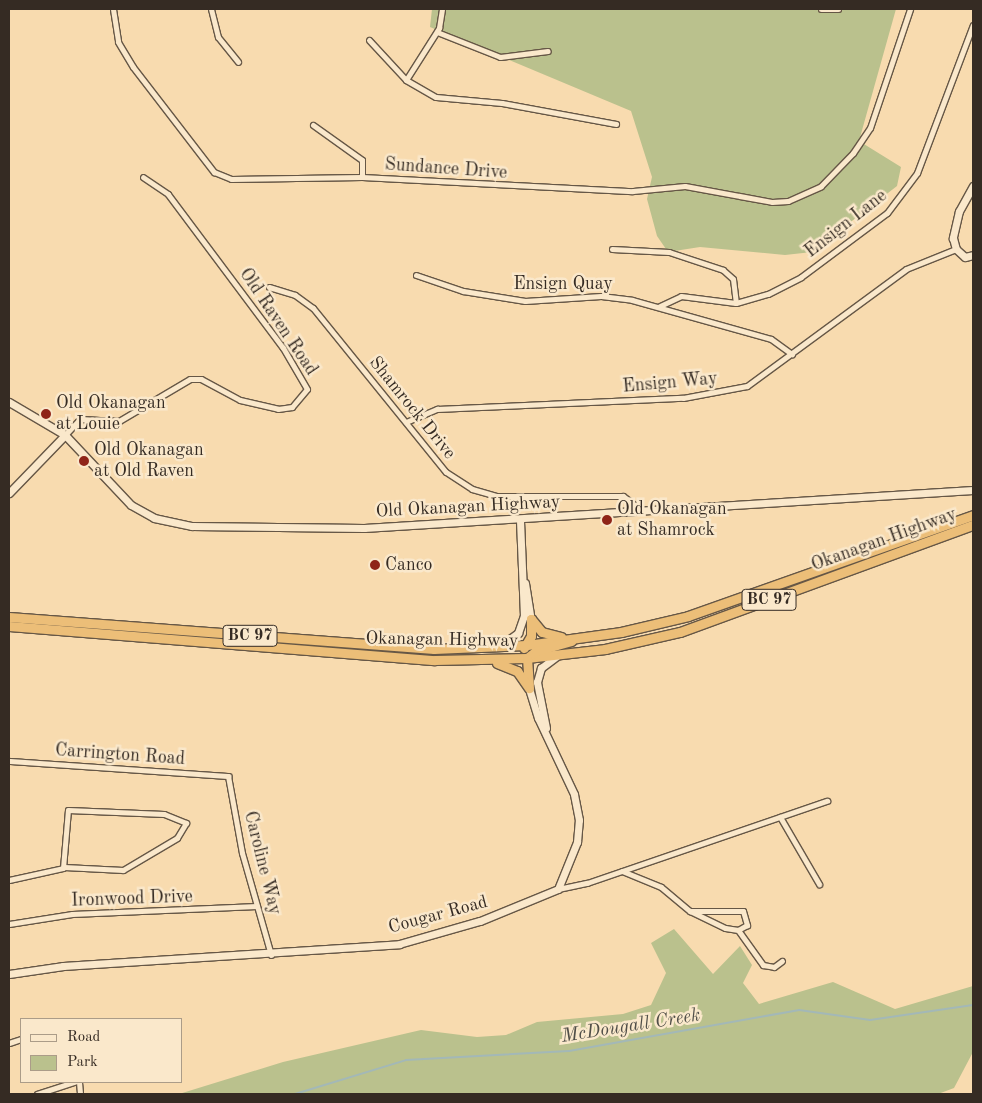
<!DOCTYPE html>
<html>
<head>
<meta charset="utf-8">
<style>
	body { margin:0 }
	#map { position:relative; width:982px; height:1103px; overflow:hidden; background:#f8dbaf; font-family:"Old Standard TT",serif }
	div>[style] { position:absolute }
	.green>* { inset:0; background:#bac18d }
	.stream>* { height:2px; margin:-1px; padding:0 1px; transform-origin:1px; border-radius:1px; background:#a3b8b7 }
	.roads { filter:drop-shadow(1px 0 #665746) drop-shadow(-1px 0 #665746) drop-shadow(0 1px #665746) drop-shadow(0 -1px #665746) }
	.street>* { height:5px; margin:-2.5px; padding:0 2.5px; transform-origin:2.5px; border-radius:2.5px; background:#fae8cb }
	.secondary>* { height:7px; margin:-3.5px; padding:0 3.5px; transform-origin:3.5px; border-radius:3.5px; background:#fae8cb }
	.highway>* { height:9px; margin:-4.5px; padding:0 4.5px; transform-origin:4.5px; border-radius:4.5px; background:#ecbe78 }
	.dots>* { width:14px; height:14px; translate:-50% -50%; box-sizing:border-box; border:2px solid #fae8cb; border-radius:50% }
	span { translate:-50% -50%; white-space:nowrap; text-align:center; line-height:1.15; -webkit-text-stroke:5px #fae8cb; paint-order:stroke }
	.shield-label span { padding:1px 4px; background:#fae8cb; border:1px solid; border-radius:4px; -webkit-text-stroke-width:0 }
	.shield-label { font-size:16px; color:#352b23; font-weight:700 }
	.street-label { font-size:18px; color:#352b23 }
	.poi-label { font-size:18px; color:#352b23 }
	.left { translate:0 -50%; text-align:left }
	.water-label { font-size:19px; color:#504e48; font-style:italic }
	.frame { position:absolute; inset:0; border:10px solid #352b23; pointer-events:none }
	.legend { position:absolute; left:20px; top:1018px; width:162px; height:65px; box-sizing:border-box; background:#fae8cb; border:1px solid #ab9c88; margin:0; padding:6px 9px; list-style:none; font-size:15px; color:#352b23 }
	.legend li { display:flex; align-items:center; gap:10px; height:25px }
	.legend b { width:25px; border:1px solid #ab9c88 }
</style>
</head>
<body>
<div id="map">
	<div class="green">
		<div style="clip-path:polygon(432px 9px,896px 9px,859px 141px,901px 167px,897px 186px,812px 252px,785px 255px,700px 247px,668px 252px,657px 236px,647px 199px,652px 177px,631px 111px,430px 27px)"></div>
		<div style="clip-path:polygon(674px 929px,713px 974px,740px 946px,752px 965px,743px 983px,759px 1004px,833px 982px,895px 1009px,973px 986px,973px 1052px,954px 1088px,938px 1094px,179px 1094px,283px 1062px,421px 1030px,477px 1037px,506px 1035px,537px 1022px,623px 1014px,651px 1005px,666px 973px,651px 943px)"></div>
	</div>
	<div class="stream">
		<div style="left:295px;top:1094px;width:116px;rotate:-17deg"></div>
		<div style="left:406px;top:1060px;width:163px;rotate:-3.2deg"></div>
		<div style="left:569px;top:1051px;width:234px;rotate:-10.1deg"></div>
		<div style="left:799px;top:1010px;width:72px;rotate:8deg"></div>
		<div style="left:870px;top:1020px;width:104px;rotate:-8.3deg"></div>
	</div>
	<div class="roads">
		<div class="street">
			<div style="left:113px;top:9px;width:33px;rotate:81deg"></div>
			<div style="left:118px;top:42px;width:29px;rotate:59deg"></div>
			<div style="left:133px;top:67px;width:133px;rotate:52.4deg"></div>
			<div style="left:214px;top:172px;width:18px;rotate:22deg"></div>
			<div style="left:231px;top:179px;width:131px;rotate:-0.9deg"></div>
			<div style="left:362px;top:177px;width:271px;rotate:3deg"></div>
			<div style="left:633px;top:191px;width:52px;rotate:-5.5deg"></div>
			<div style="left:685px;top:186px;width:88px;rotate:10.4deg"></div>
			<div style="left:772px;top:202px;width:16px;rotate:-4deg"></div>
			<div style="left:788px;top:201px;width:36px;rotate:-24deg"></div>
			<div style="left:821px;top:186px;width:46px;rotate:-45.9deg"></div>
			<div style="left:853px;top:153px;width:30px;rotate:-56deg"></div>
			<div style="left:870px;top:128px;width:126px;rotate:-71.4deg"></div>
			<div style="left:211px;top:9px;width:29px;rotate:76deg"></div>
			<div style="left:218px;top:37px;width:32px;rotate:51deg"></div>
			<div style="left:821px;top:9px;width:17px"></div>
			<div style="left:437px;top:32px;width:68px;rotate:21.6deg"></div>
			<div style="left:500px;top:57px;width:48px;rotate:-7.1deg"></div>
			<div style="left:369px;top:40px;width:54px;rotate:47.2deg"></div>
			<div style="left:406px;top:80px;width:34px;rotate:30deg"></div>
			<div style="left:436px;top:97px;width:66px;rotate:5.2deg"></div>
			<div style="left:502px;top:103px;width:116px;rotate:10.4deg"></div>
			<div style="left:406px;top:80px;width:62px;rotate:-57.6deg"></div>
			<div style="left:439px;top:28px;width:19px;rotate:-81deg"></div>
			<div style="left:313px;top:125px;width:60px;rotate:35.5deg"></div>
			<div style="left:362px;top:160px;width:17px;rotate:90deg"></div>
			<div style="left:612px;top:249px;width:57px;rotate:3deg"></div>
			<div style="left:669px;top:252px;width:57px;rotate:18.4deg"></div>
			<div style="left:723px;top:270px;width:13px;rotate:42deg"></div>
			<div style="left:733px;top:279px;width:24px;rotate:83deg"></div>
			<div style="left:416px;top:275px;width:50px;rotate:18.8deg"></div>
			<div style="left:463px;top:291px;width:63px;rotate:9.2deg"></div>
			<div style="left:525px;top:301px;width:76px;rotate:-3.8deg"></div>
			<div style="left:601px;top:296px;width:31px;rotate:7deg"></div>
			<div style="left:632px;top:300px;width:144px;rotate:15.7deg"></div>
			<div style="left:771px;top:339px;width:26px;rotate:36deg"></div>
			<div style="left:269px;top:287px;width:27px;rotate:17deg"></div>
			<div style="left:295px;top:295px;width:22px;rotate:36deg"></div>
			<div style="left:313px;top:308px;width:211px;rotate:51deg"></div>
			<div style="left:446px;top:472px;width:31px;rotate:33deg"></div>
			<div style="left:472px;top:489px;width:26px;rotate:16deg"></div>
			<div style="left:497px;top:496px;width:126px"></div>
			<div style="left:623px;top:496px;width:24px;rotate:38deg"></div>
			<div style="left:660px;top:306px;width:23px;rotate:-25deg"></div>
			<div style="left:681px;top:296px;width:55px;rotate:7.3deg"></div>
			<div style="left:736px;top:303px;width:33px;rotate:-16deg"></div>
			<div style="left:768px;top:294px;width:37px;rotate:-27deg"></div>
			<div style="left:801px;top:277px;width:107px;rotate:-36.7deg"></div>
			<div style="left:887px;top:213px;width:50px;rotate:-53.1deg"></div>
			<div style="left:917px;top:173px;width:158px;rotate:-69.3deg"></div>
			<div style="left:406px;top:422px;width:34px;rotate:-23deg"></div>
			<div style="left:437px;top:409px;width:246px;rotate:-2.6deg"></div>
			<div style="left:683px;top:398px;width:65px;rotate:-10.6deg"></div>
			<div style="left:747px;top:386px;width:197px;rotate:-36.3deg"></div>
			<div style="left:906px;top:269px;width:54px;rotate:-21.8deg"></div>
			<div style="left:65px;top:435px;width:22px;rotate:-47deg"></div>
			<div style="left:80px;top:419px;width:39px;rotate:3deg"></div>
			<div style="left:119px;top:421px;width:82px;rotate:-30.6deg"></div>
			<div style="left:190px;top:379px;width:11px"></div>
			<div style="left:201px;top:379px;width:44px;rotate:28.3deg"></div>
			<div style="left:240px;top:400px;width:39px;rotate:13deg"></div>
			<div style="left:278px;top:409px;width:14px;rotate:-8deg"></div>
			<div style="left:292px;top:407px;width:23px;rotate:-50deg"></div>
			<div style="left:307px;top:389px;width:48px;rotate:-120.3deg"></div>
			<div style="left:283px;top:348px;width:192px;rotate:-126.8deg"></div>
			<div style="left:168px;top:194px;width:30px;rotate:-146deg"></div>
			<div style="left:9px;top:761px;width:220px;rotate:3.9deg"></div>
			<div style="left:228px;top:776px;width:78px;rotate:79.7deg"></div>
			<div style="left:242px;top:853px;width:106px;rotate:74.1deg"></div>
			<div style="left:780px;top:817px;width:78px;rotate:59.8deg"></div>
			<div style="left:622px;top:871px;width:42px;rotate:22.3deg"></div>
			<div style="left:661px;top:887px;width:38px;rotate:40deg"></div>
			<div style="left:690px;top:911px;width:53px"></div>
			<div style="left:743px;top:911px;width:15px;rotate:74deg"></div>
			<div style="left:747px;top:925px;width:10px;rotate:151deg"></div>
			<div style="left:738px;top:930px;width:13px;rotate:-171deg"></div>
			<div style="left:725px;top:928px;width:39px;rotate:-154deg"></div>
			<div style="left:9px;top:880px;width:55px;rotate:-12.5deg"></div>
			<div style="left:63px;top:868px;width:58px;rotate:-85.1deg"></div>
			<div style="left:68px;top:810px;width:96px;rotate:2.4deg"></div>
			<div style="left:164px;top:814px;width:24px;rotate:22deg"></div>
			<div style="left:186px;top:823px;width:17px;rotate:121deg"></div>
			<div style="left:177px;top:838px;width:63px;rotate:149.3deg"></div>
			<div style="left:123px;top:870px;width:59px;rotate:-177.1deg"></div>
			<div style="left:558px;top:889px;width:30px;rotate:-12deg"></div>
			<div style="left:587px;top:883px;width:254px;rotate:-18.9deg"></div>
			<div style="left:9px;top:924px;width:64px;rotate:-9deg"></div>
			<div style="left:72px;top:914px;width:185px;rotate:-2.5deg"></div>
			<div style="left:738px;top:930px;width:43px;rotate:54.5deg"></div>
			<div style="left:763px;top:965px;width:11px;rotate:10deg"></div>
			<div style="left:774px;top:967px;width:10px;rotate:-37deg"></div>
			<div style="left:9px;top:1043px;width:13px;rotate:-18deg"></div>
			<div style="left:79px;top:1082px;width:12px;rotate:85deg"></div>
			<div style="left:37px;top:1094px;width:40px;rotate:-18deg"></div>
		</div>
		<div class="secondary">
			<div style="left:973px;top:186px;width:29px;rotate:119deg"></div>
			<div style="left:959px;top:211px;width:28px;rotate:103deg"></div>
			<div style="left:953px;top:238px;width:11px;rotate:75deg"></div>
			<div style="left:956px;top:249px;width:12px;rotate:42deg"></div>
			<div style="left:965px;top:257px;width:8px;rotate:-14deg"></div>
			<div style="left:9px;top:402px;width:65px;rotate:30.5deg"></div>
			<div style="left:65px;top:435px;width:96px;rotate:46.7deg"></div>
			<div style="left:131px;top:505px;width:26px;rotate:29deg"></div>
			<div style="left:154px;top:518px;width:39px;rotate:12deg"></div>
			<div style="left:192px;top:526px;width:172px;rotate:0.7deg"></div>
			<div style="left:364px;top:528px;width:610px;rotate:-3.57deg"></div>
			<div style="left:9px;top:493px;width:81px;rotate:-46deg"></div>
			<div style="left:525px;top:583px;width:36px;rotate:81deg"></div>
			<div style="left:501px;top:645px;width:21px;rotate:-35deg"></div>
			<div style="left:518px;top:633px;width:18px;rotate:-71deg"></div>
			<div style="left:524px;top:616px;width:97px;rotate:-92.4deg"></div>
			<div style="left:546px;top:728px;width:47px;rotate:-101.1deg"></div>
			<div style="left:537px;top:682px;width:15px;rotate:-74deg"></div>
			<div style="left:541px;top:668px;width:20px;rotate:-37deg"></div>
			<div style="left:9px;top:974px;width:55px;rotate:-8.4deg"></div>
			<div style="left:63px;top:966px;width:337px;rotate:-3.7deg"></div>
			<div style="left:399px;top:944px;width:84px;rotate:-15.9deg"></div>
			<div style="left:480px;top:921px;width:84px;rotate:-22.3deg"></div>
			<div style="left:558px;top:889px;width:51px;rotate:-68deg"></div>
			<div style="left:577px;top:842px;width:22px;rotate:-85deg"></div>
			<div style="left:579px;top:820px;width:26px;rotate:-101deg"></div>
			<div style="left:574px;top:794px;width:84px;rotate:-115.3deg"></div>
			<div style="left:538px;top:718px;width:31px;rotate:-107deg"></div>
		</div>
		<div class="highway">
			<div style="left:9px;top:617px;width:426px;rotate:4.3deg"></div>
			<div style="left:434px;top:649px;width:93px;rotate:-2.5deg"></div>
			<div style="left:527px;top:645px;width:95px;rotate:-7.9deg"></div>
			<div style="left:621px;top:632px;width:69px;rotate:-13.4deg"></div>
			<div style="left:688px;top:616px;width:302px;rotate:-19.5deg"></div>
			<div style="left:531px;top:619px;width:17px;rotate:50deg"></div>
			<div style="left:542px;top:632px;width:20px;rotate:15deg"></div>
			<div style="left:9px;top:626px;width:427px;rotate:4.6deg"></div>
			<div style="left:435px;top:660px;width:92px;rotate:-1.2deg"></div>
			<div style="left:527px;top:658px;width:79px;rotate:-6.6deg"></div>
			<div style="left:605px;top:649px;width:77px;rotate:-12.8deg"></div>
			<div style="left:680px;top:632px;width:312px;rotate:-20.1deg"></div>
			<div style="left:524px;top:648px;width:14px;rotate:-60deg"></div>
			<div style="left:531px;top:636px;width:17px;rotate:-90deg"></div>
			<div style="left:527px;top:658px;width:11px;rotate:-38deg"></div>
			<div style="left:536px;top:651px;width:37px;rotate:-16deg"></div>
			<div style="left:527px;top:658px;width:27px;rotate:86deg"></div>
			<div style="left:497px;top:663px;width:22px;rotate:22deg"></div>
			<div style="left:517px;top:671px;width:21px;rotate:55deg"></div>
		</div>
	</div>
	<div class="dots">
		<div style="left:46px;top:414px;background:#8f2418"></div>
		<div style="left:84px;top:461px;background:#8f2418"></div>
		<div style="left:607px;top:520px;background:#8f2418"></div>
		<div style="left:375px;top:565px;background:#8f2418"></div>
	</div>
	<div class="shield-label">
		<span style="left:769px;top:600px">BC 97</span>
		<span style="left:250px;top:636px">BC 97</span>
	</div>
	<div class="street-label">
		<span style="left:446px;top:169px;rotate:4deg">Sundance Drive</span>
		<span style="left:846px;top:224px;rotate:-38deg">Ensign Lane</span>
		<span style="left:563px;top:284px">Ensign Quay</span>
		<span style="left:278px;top:322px;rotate:56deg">Old Raven Road</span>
		<span style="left:670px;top:383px;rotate:-5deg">Ensign Way</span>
		<span style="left:412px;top:408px;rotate:51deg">Shamrock Drive</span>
		<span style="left:468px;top:507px;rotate:-3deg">Old Okanagan Highway</span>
		<span style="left:884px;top:540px;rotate:-20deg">Okanagan Highway</span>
		<span style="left:442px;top:640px;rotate:1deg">Okanagan Highway</span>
		<span style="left:120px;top:755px;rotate:4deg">Carrington Road</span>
		<span style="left:262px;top:863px;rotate:76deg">Caroline Way</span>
		<span style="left:132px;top:899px;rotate:-2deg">Ironwood Drive</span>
		<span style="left:438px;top:915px;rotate:-15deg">Cougar Road</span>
	</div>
	<div class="poi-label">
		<span class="left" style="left:56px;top:414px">Old Okanagan<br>at Louie</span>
		<span class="left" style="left:94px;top:461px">Old Okanagan<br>at Old Raven</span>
		<span class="left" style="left:617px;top:520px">Old Okanagan<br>at Shamrock</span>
		<span class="left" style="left:385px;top:565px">Canco</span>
	</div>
	<div class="water-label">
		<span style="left:631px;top:1027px;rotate:-9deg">McDougall Creek</span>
	</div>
	<div class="frame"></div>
	<ul class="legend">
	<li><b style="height:6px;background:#fae8cb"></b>Road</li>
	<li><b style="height:14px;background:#bac18d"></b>Park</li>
	</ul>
</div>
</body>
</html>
